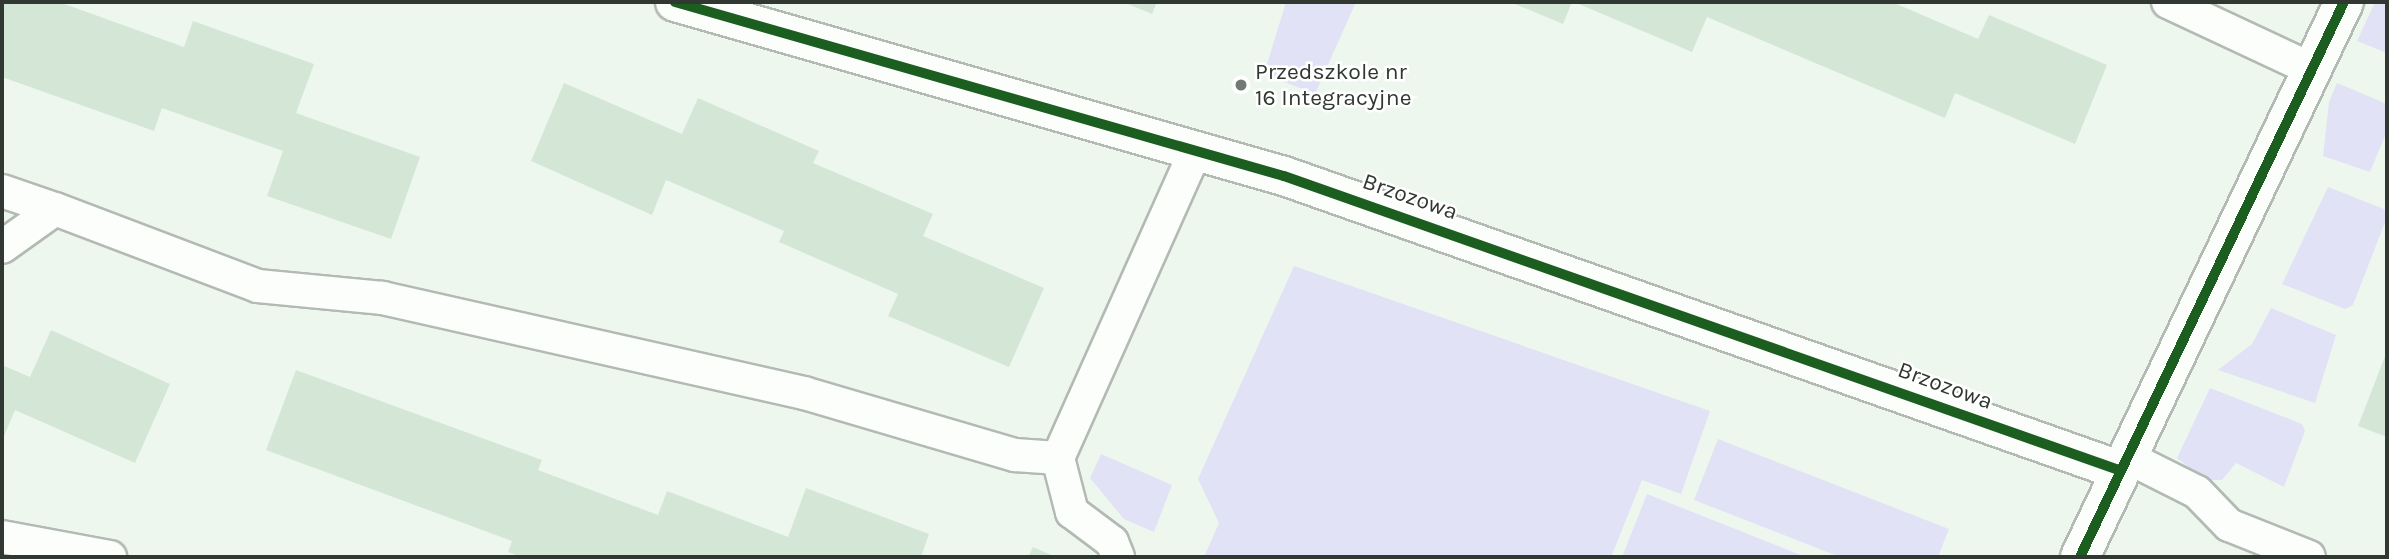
<!DOCTYPE html>
<html>
<head>
<meta charset="utf-8">
<style>
	body { margin:0 }
	#map { position:relative; width:2389px; height:559px; overflow:hidden; background:#edf7ee; font-family:Karla,sans-serif }
	div>[style] { position:absolute }
	.green>* { inset:0; background:#e2e2f6 }
	.building>* { inset:0; background:#d4e7d7 }
	.roads { filter:drop-shadow(2px 0 #b2bab3) drop-shadow(-2px 0 #b2bab3) drop-shadow(0 2px #b2bab3) drop-shadow(0 -2px #b2bab3) }
	.service>* { height:32px; margin:-16px; padding:0 16px; transform-origin:16px; border-radius:16px; background:#fcfefc }
	.minor>* { height:38px; margin:-19px; padding:0 19px; transform-origin:19px; border-radius:19px; background:#fcfefc }
	.cycleway>* { height:10px; margin:-5px; padding:0 5px; transform-origin:5px; border-radius:5px; background:#1b5e20 }
	.dots>* { width:19px; height:19px; translate:-50% -50%; box-sizing:border-box; border:4px solid #fff; border-radius:50% }
	span { translate:-50% -50%; white-space:nowrap; text-align:center; line-height:1.15; -webkit-text-stroke:5px #fff; paint-order:stroke }
	.poi-label { font-size:23px; color:#313731 }
	.left { translate:0 -50%; text-align:left }
	.street-label { font-size:23px; color:#313731 }
	.frame { position:absolute; inset:0; border:4px solid #313731; pointer-events:none }
</style>
</head>
<body>
<div id="map">
	<div class="green">
		<div style="clip-path:polygon(1286px 2px,1356px 2px,1315px 94px,1264px 74px)"></div>
		<div style="clip-path:polygon(2375px 2px,2387px 2px,2387px 53px,2357px 41px)"></div>
		<div style="clip-path:polygon(2337px 83px,2387px 104px,2387px 131px,2370px 172px,2323px 156px,2329px 102px)"></div>
		<div style="clip-path:polygon(2328px 187px,2384px 209px,2387px 217px,2353px 305px,2345px 309px,2282px 284px)"></div>
		<div style="clip-path:polygon(1294px 266px,1710px 411px,1681px 494px,1642px 480px,1611px 557px,1204px 557px,1219px 523px,1198px 479px)"></div>
		<div style="clip-path:polygon(2271px 308px,2336px 335px,2315px 403px,2218px 370px,2252px 344px)"></div>
		<div style="clip-path:polygon(2210px 388px,2302px 424px,2305px 431px,2284px 487px,2236px 463px,2222px 480px,2205px 480px,2177px 458px)"></div>
		<div style="clip-path:polygon(1718px 439px,1949px 529px,1938px 557px,1840px 557px,1694px 500px)"></div>
		<div style="clip-path:polygon(1101px 454px,1172px 485px,1154px 532px,1124px 519px,1090px 478px)"></div>
		<div style="clip-path:polygon(1647px 494px,1806px 557px,1622px 557px)"></div>
	</div>
	<div class="building">
		<div style="clip-path:polygon(2px 2px,59px 2px,184px 47px,193px 21px,314px 64px,296px 113px,420px 157px,391px 239px,267px 196px,283px 151px,162px 108px,154px 131px,2px 77px)"></div>
		<div style="clip-path:polygon(1123px 2px,1157px 2px,1152px 14px)"></div>
		<div style="clip-path:polygon(1510px 2px,1572px 2px,1563px 24px)"></div>
		<div style="clip-path:polygon(1574px 2px,1892px 2px,1978px 39px,1989px 15px,2107px 65px,2075px 144px,1955px 93px,1945px 118px,1707px 17px,1692px 52px)"></div>
		<div style="clip-path:polygon(564px 83px,682px 134px,698px 98px,819px 151px,813px 163px,933px 214px,923px 236px,1044px 288px,1009px 367px,888px 316px,898px 294px,779px 242px,784px 231px,666px 180px,652px 215px,531px 161px)"></div>
		<div style="clip-path:polygon(51px 330px,170px 384px,135px 463px,15px 410px,2px 441px,2px 365px,30px 377px)"></div>
		<div style="clip-path:polygon(2387px 351px,2387px 437px,2358px 426px)"></div>
		<div style="clip-path:polygon(296px 370px,542px 460px,538px 470px,658px 515px,667px 491px,788px 537px,806px 488px,929px 534px,921px 557px,521px 557px,508px 552px,512px 541px,266px 450px)"></div>
		<div style="clip-path:polygon(1033px 547px,1056px 557px,1028px 557px)"></div>
	</div>
	<div class="roads">
		<div class="service">
			<div style="left:2168px;top:2px;width:158px;rotate:25.1deg"></div>
			<div style="left:2px;top:191px;width:56px;rotate:18.8deg"></div>
			<div style="left:2px;top:247px;width:65px;rotate:-35.6deg"></div>
			<div style="left:55px;top:209px;width:217px;rotate:20.8deg"></div>
			<div style="left:258px;top:286px;width:125px;rotate:5.5deg"></div>
			<div style="left:382px;top:298px;width:433px;rotate:12.7deg"></div>
			<div style="left:804px;top:393px;width:220px;rotate:16.4deg"></div>
			<div style="left:1015px;top:455px;width:43px;rotate:4deg"></div>
			<div style="left:1058px;top:458px;width:335px;rotate:-65.9deg"></div>
			<div style="left:2125px;top:456px;width:80px;rotate:26.6deg"></div>
			<div style="left:2197px;top:492px;width:46px;rotate:45.9deg"></div>
			<div style="left:2229px;top:525px;width:86px;rotate:21.8deg"></div>
			<div style="left:1058px;top:458px;width:56px;rotate:75.5deg"></div>
			<div style="left:1072px;top:512px;width:50px;rotate:36.9deg"></div>
			<div style="left:1112px;top:542px;width:16px;rotate:68deg"></div>
			<div style="left:2px;top:537px;width:110px;rotate:10.5deg"></div>
		</div>
		<div class="minor">
			<div style="left:675px;top:2px;width:633px;rotate:15.95deg"></div>
			<div style="left:1284px;top:176px;width:885px;rotate:19.4deg"></div>
			<div style="left:2080px;top:557px;width:615px;rotate:-64.56deg"></div>
		</div>
	</div>
	<div class="cycleway">
		<div style="left:675px;top:2px;width:633px;rotate:15.95deg"></div>
		<div style="left:1284px;top:176px;width:885px;rotate:19.4deg"></div>
		<div style="left:2080px;top:557px;width:615px;rotate:-64.56deg"></div>
	</div>
	<div class="dots">
		<div style="left:1241px;top:85px;background:#737a73"></div>
	</div>
	<div class="poi-label">
		<span class="left" style="left:1255px;top:85px">Przedszkole nr<br>16 Integracyjne</span>
	</div>
	<div class="street-label">
		<span style="left:1410px;top:197px;rotate:19deg">Brzozowa</span>
		<span style="left:1945px;top:386px;rotate:20deg">Brzozowa</span>
	</div>
	<div class="frame"></div>
</div>
</body>
</html>
